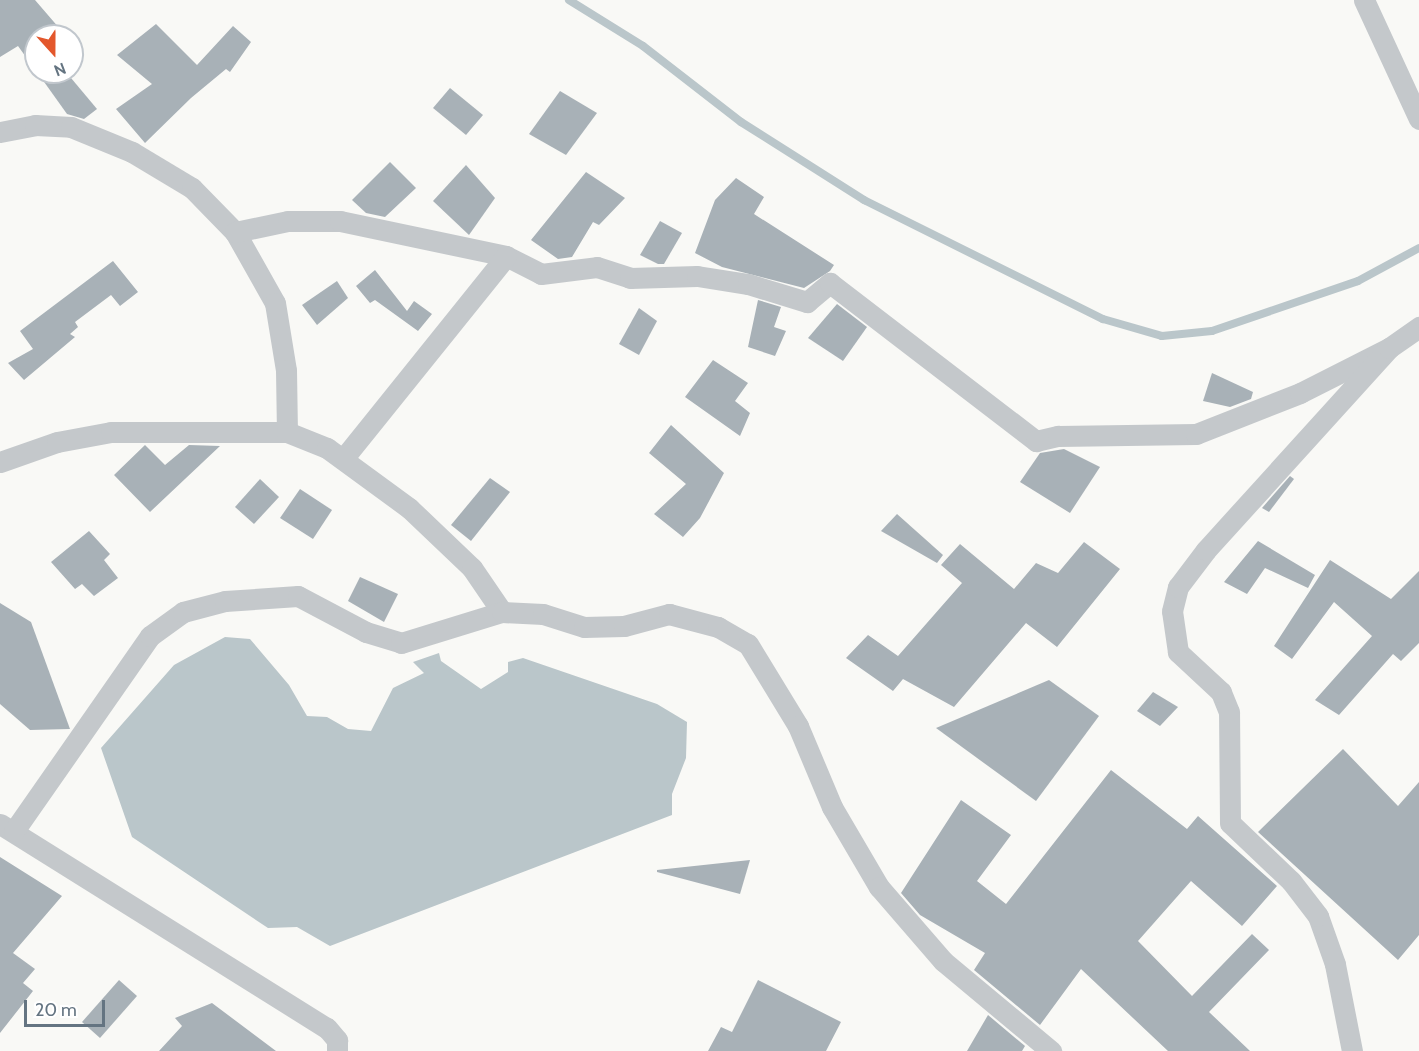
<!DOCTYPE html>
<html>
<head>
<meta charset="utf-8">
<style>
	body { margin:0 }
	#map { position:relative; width:1419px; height:1051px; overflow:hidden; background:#f9f9f6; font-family:Cabin,sans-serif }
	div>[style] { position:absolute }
	.water>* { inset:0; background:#bac6ca }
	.stream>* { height:8px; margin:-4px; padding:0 4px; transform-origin:4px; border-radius:4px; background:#bac6ca }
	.building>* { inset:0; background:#a8b1b7 }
	.minor>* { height:21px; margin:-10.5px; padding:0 10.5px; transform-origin:10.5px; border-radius:10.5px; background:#c4c8cb }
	span { translate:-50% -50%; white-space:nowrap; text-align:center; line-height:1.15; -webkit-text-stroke:6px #fff; paint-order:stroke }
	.north { position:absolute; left:24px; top:24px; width:60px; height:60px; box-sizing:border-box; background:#fff; border:2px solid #c1c7cd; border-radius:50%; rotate:159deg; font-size:16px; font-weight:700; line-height:24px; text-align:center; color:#647481 }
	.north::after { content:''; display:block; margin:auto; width:21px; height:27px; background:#e3572c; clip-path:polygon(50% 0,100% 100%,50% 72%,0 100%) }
	.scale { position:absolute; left:24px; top:1000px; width:81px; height:27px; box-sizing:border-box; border:3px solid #647481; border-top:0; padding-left:8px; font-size:18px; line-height:21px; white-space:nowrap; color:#647481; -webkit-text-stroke:4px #fff; paint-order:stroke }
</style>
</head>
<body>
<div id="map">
	<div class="water">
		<div style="clip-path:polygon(225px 637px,250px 639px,289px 685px,307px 716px,327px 717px,348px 729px,371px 731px,393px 688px,424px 673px,413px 662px,439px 653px,441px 661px,481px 689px,508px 672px,508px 662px,523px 658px,657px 704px,687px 722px,686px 758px,672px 794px,672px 815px,330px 946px,297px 927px,268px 928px,132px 837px,101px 748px,174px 665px)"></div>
	</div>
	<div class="stream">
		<div style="left:569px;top:0;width:87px;rotate:31.9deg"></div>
		<div style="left:643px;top:46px;width:124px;rotate:37.8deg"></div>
		<div style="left:741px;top:122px;width:146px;rotate:32.4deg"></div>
		<div style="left:864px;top:200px;width:267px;rotate:26.5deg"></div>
		<div style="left:1103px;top:319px;width:61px;rotate:16.1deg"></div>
		<div style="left:1162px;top:336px;width:50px;rotate:-5.7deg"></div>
		<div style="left:1212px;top:331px;width:154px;rotate:-18.9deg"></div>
		<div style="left:1358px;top:281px;width:69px;rotate:-28.4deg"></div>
	</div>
	<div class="building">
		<div style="clip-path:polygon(0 0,35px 0,66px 36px,36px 36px,36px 71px,18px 46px,0 57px)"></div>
		<div style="clip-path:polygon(156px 24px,197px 65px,233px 26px,251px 42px,230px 72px,226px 69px,191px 98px,145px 143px,116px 109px,152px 84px,117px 55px)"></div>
		<div style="clip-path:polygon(37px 72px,66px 72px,97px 109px,84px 119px,67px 114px)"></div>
		<div style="clip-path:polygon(450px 88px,483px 115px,466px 135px,433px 108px)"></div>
		<div style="clip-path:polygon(560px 91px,597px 113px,566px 155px,529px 134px)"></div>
		<div style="clip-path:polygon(390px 162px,416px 188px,385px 217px,366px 213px,352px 200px)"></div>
		<div style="clip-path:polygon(466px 165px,495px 198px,469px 235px,433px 201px)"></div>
		<div style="clip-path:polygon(586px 172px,625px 198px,599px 225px,593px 222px,572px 257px,558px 259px,531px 240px)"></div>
		<div style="clip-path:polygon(736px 178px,764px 197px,754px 214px,834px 265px,830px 271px,804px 288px,722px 267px,695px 253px,715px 200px)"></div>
		<div style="clip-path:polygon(660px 221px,682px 233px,664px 264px,658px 264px,640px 255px)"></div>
		<div style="clip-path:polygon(113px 261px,138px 292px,120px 306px,111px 295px,75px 322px,78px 327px,70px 334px,75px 337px,24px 380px,8px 363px,33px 349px,20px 331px)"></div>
		<div style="clip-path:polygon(375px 270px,407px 311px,414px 301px,432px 314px,418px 331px,375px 300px,370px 303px,356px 286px)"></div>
		<div style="clip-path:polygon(337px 281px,348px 298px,317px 325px,302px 305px)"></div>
		<div style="clip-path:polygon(758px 300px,781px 307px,774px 327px,786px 331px,775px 356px,748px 347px)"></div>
		<div style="clip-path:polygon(837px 304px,867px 327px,843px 361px,808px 338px)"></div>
		<div style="clip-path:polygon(639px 308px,657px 321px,639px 355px,619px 344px)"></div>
		<div style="clip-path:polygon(713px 360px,748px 383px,735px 401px,750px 413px,740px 436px,685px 397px)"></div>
		<div style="clip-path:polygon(1212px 373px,1253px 392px,1251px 399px,1230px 407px,1203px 401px)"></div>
		<div style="clip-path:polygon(671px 425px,724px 473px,700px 518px,683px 537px,654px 514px,686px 484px,649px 453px)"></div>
		<div style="clip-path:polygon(145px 445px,165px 465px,189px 445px,220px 446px,150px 512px,114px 475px)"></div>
		<div style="clip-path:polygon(1064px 449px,1100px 467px,1070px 513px,1020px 482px,1040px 453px)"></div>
		<div style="clip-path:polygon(1290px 476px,1294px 479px,1269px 512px,1262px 508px)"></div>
		<div style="clip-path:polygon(490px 478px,510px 492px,471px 541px,451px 525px)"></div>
		<div style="clip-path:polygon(260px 479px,279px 497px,254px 524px,235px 507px)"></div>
		<div style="clip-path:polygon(300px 489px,332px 510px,313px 539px,280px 518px)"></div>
		<div style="clip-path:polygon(897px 514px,943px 555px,937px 563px,881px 531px)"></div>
		<div style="clip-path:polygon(89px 531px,110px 554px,104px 560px,118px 578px,94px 596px,82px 584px,75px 589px,51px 562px)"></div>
		<div style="clip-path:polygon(1258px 541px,1315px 575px,1308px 588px,1265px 568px,1247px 594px,1224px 582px)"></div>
		<div style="clip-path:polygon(1084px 542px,1120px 569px,1057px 647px,1026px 623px,954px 707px,903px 679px,893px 691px,846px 658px,868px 635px,898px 656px,962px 583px,941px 565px,960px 544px,1014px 589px,1036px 563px,1058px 573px)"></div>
		<div style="clip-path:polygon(1330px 560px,1391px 599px,1419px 571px,1419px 643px,1401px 661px,1393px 654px,1339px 715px,1315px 700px,1372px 636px,1334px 602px,1292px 659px,1274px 646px)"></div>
		<div style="clip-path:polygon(360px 577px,398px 594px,384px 622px,348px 601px)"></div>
		<div style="clip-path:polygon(0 603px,31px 622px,70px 729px,30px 730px,0 704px)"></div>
		<div style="clip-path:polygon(1049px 680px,1099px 716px,1036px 801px,936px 728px)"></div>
		<div style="clip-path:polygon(1153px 692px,1178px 707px,1160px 726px,1137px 711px)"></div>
		<div style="clip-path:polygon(1343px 749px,1398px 806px,1419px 782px,1419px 935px,1398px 960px,1258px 832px)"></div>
		<div style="clip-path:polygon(1111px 770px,1187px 829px,1198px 816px,1277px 886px,1242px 926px,1191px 881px,1138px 941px,1192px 996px,1252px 934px,1269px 950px,1209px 1012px,1250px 1051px,1168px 1051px,1081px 969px,1040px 1025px,974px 970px,985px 953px,920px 915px,901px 893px,961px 800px,1011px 835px,977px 881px,1006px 904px)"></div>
		<div style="clip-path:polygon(0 857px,62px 896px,13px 953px,35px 969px,23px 983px,33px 991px,0 1033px)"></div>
		<div style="clip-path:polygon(750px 860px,740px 894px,657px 872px,657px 870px)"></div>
		<div style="clip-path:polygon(119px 980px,137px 996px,100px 1038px,82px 1022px)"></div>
		<div style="clip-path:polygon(758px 980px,841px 1022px,826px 1051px,708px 1051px,721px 1027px,732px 1032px)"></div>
		<div style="clip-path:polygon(212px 1003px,276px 1051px,159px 1051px,182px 1026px,175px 1018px)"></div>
		<div style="clip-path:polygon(988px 1015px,1025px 1046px,1022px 1051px,967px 1051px)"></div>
	</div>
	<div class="minor">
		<div style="left:1364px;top:0;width:131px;rotate:65.2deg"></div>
		<div style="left:0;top:132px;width:36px;rotate:-11deg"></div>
		<div style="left:35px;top:125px;width:36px;rotate:3deg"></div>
		<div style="left:71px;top:127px;width:66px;rotate:22.3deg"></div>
		<div style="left:132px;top:152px;width:70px;rotate:31deg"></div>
		<div style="left:192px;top:188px;width:62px;rotate:45.7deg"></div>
		<div style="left:235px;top:232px;width:81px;rotate:60.6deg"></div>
		<div style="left:275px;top:303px;width:68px;rotate:80.7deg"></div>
		<div style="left:286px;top:370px;width:62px;rotate:89.1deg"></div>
		<div style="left:235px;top:232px;width:54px;rotate:-11.7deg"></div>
		<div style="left:288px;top:221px;width:52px"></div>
		<div style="left:340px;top:221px;width:170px;rotate:11.9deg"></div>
		<div style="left:506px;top:256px;width:39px;rotate:27deg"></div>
		<div style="left:541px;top:274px;width:56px;rotate:-7.1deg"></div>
		<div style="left:597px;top:267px;width:35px;rotate:18deg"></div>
		<div style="left:630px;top:278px;width:67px;rotate:-1.7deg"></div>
		<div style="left:697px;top:276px;width:52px;rotate:8.9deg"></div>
		<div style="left:748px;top:284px;width:62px;rotate:17deg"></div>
		<div style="left:807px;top:302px;width:30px;rotate:-40deg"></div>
		<div style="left:830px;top:283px;width:260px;rotate:37.5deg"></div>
		<div style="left:1036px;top:441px;width:23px;rotate:-13deg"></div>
		<div style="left:1058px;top:436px;width:138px;rotate:-0.8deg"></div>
		<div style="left:1196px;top:434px;width:112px;rotate:-21.5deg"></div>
		<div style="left:1300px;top:393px;width:100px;rotate:-26.8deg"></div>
		<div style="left:343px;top:459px;width:260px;rotate:-51.2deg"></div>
		<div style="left:0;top:462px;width:60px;rotate:-19.3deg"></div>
		<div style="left:57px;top:442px;width:55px;rotate:-10.5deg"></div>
		<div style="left:111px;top:432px;width:176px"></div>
		<div style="left:287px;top:432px;width:43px;rotate:21.8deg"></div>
		<div style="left:327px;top:448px;width:102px;rotate:36.2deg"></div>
		<div style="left:409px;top:508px;width:87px;rotate:43.6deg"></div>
		<div style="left:472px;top:568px;width:53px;rotate:55.7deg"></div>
		<div style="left:0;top:824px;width:385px;rotate:32deg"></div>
		<div style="left:327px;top:1028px;width:16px;rotate:50deg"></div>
		<div style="left:337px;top:1040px;width:11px;rotate:90deg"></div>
		<div style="left:14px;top:831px;width:238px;rotate:-55.1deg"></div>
		<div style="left:150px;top:636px;width:41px;rotate:-36deg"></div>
		<div style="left:183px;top:612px;width:43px;rotate:-14.7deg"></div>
		<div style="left:225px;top:601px;width:73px;rotate:-3.9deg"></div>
		<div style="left:298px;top:596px;width:77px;rotate:27.9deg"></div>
		<div style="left:366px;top:632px;width:37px;rotate:17deg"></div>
		<div style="left:401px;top:643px;width:106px;rotate:-17.1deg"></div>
		<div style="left:502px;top:612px;width:41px;rotate:2.8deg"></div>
		<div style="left:543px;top:614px;width:43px;rotate:17.6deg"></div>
		<div style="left:584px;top:627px;width:40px;rotate:-1.4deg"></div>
		<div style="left:624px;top:626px;width:47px;rotate:-14.9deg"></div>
		<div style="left:669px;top:614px;width:51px;rotate:14.9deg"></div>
		<div style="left:718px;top:627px;width:34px;rotate:30deg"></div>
		<div style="left:748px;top:644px;width:96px;rotate:58.6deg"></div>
		<div style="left:798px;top:726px;width:88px;rotate:67.2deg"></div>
		<div style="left:832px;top:807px;width:93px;rotate:59.6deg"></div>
		<div style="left:879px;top:887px;width:98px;rotate:49.1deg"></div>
		<div style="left:943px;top:961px;width:141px;rotate:39.8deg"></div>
		<div style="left:1352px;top:1051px;width:89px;rotate:-101.1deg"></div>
		<div style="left:1335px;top:964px;width:51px;rotate:-109.5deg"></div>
		<div style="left:1318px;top:916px;width:44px;rotate:-127.6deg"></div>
		<div style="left:1291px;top:881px;width:84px;rotate:-136.4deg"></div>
		<div style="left:1230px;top:823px;width:111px;rotate:-90.5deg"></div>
		<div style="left:1229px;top:712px;width:22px;rotate:-112deg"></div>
		<div style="left:1221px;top:692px;width:59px;rotate:-137.1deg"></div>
		<div style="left:1178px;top:652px;width:41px;rotate:-98.3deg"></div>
		<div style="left:1172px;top:611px;width:25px;rotate:-76deg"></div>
		<div style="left:1178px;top:587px;width:46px;rotate:-52.9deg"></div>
		<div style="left:1206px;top:550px;width:273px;rotate:-47.8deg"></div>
		<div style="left:1389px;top:348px;width:37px;rotate:-35deg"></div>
	</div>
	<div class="north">N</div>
	<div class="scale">20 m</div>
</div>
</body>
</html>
